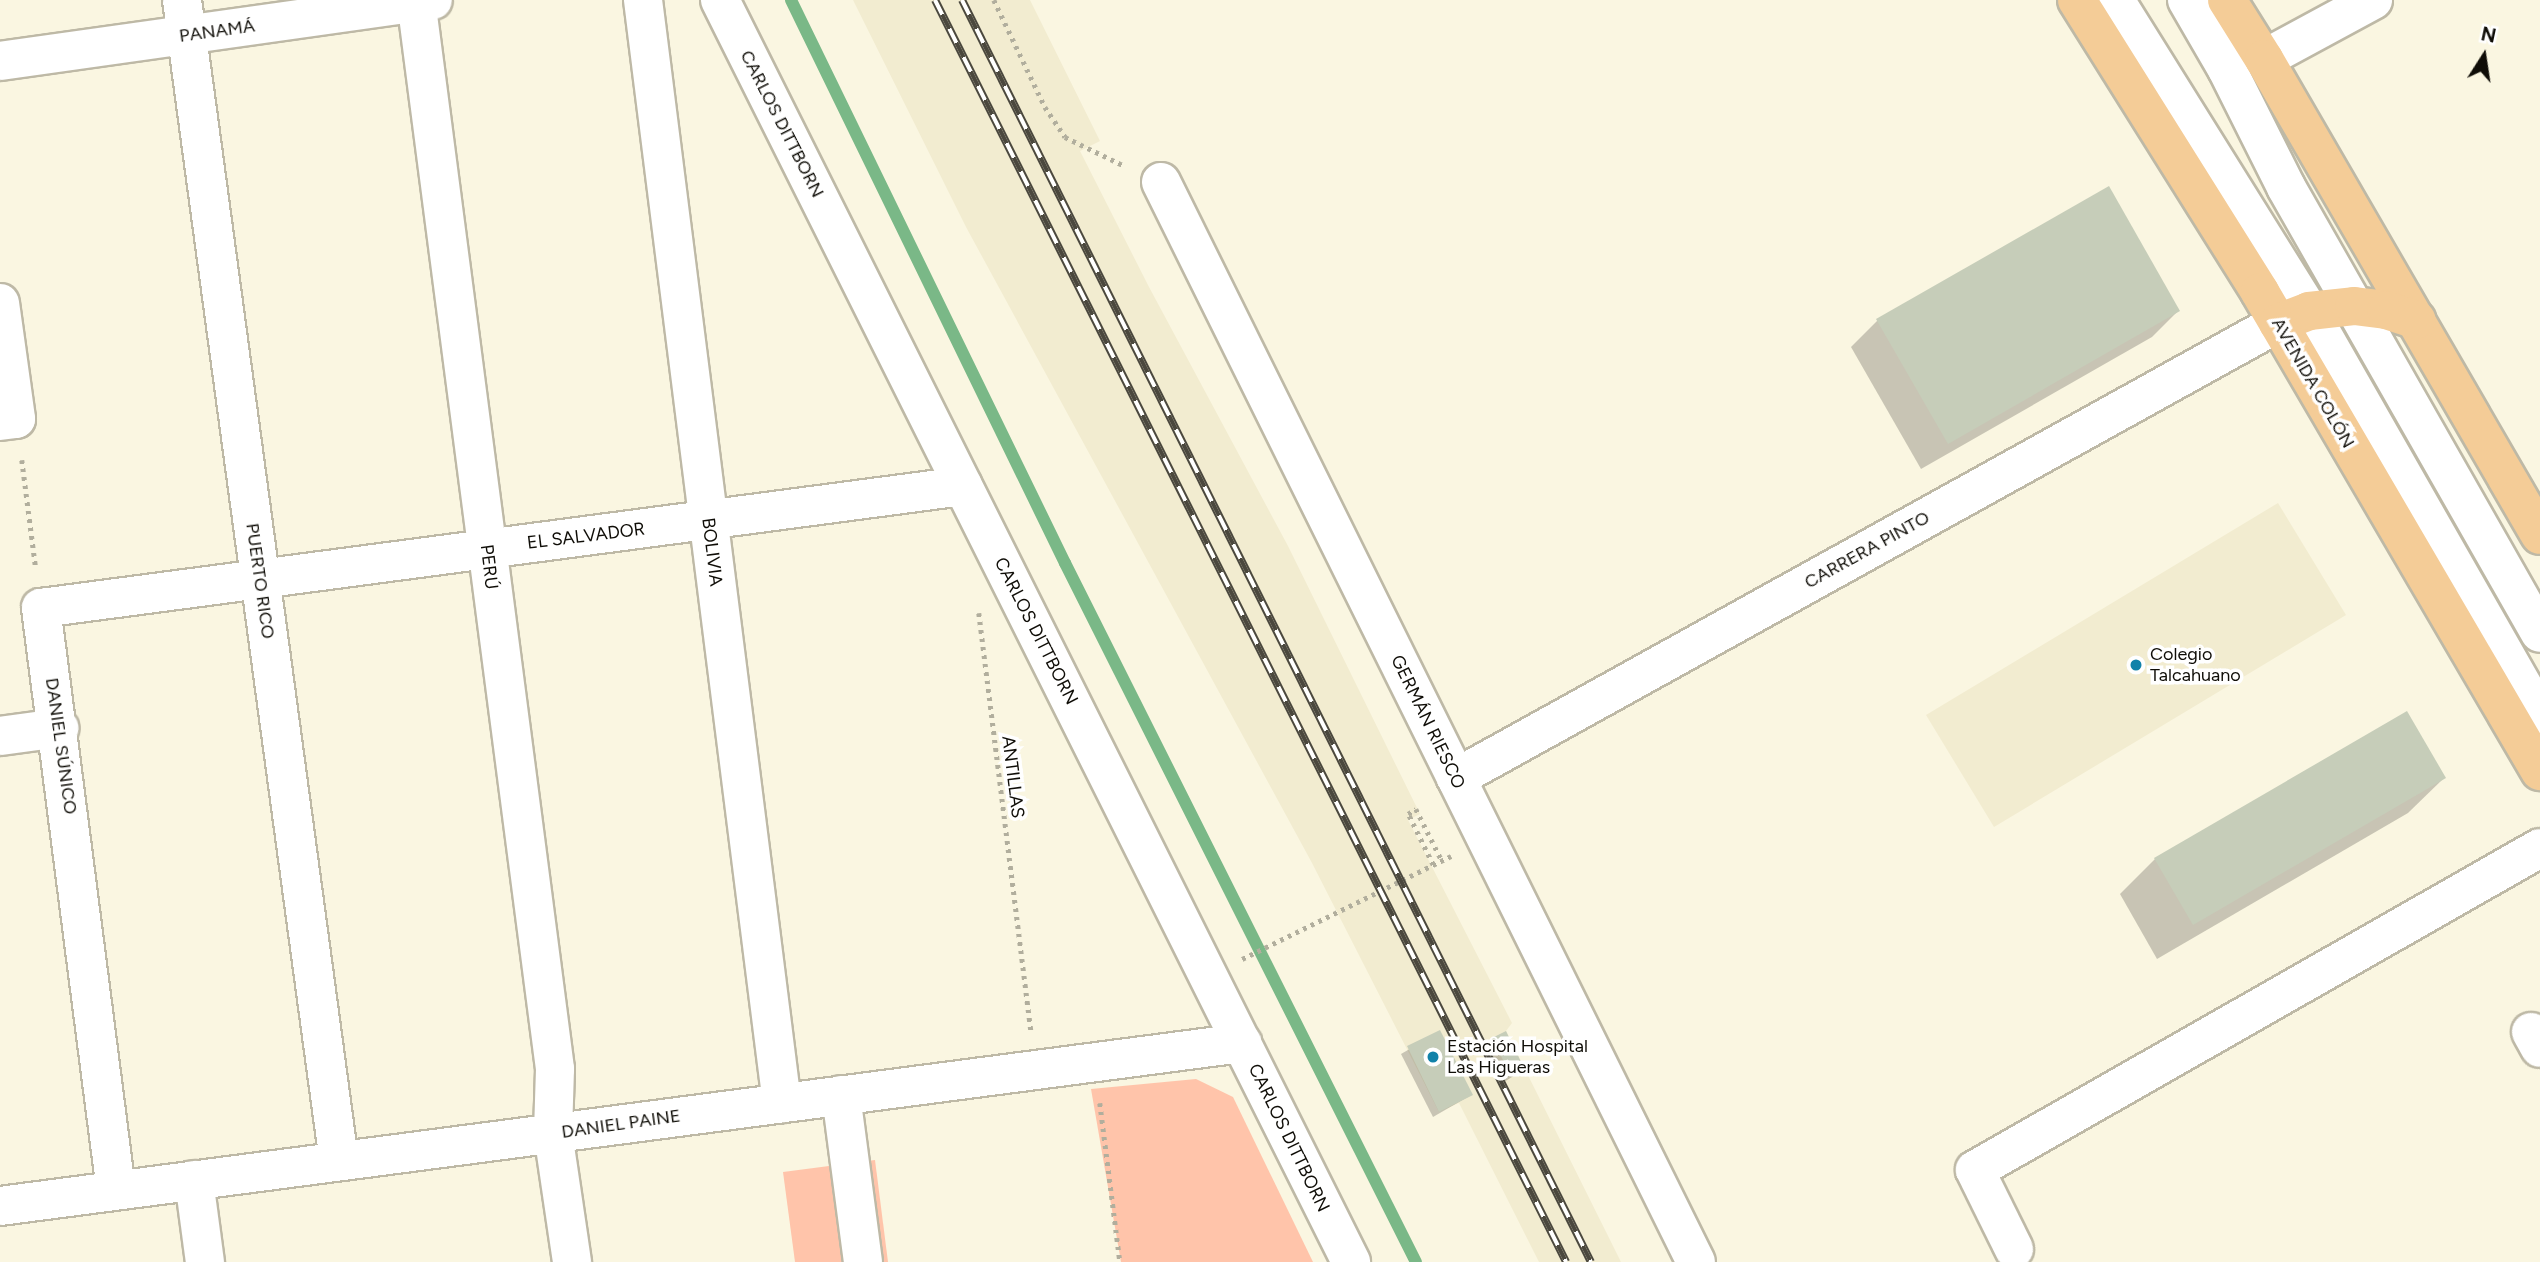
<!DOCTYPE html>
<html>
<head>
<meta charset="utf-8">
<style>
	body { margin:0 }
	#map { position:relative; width:2540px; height:1262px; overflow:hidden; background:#faf6e1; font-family:Figtree,sans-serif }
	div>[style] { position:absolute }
	.built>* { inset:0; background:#f2ecd0 }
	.green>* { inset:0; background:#ffc4aa }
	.shadow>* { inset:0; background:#0003 }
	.stream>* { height:12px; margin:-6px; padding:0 6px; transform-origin:6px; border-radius:6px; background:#7ab887 }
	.building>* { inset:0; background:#c6cdb9 }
	.path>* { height:4.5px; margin-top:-2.25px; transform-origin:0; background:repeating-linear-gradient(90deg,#b1ae9d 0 3.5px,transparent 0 8.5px) }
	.roads { filter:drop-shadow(2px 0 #beb9a6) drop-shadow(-2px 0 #beb9a6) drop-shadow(0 2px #beb9a6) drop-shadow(0 -2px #beb9a6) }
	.minor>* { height:38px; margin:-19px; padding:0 19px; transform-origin:19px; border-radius:19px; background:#fff }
	.major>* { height:38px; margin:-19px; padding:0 19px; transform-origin:19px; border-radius:19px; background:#f4cc97 }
	.rail>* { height:8px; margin-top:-4px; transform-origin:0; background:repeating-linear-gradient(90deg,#fff 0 16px,#4b483e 0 32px); box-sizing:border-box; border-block:2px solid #4b483e }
	.dots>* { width:19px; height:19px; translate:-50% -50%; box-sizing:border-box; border:4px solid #fff; border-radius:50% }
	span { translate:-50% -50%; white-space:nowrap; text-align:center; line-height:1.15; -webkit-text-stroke:7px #fff; paint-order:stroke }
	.street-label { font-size:18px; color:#0f0d07 }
	.poi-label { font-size:18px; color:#0f0d07 }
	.left { translate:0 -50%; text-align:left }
	.north { position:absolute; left:2449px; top:21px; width:70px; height:70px; -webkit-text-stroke:5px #fff; paint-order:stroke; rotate:12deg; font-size:19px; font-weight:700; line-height:28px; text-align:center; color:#0f0d07 }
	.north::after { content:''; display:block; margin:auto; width:24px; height:32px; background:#0f0d07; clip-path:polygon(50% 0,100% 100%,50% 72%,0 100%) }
</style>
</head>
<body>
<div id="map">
	<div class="built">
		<div style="clip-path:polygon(853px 0,1030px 0,1100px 141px,1080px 151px,1149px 287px,1288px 546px,1420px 814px,1408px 820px,1512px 1023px,1506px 1031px,1621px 1262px,1539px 1262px,1459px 1103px,1439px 1112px,1312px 863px,966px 227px)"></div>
		<div style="clip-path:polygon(2278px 503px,2346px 615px,1994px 827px,1926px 715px)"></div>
	</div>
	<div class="green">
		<div style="clip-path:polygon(1196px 1079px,1233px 1097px,1313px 1262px,1121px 1262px,1091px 1089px)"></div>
		<div style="clip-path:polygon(875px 1160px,888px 1262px,795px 1262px,783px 1172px)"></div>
	</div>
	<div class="shadow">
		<div style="clip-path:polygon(2108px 189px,2178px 311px,2152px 337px,1921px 469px,1851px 347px,1877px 321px)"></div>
		<div style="clip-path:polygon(2444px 778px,2408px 813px,2157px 959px,2120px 894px,2155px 859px)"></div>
		<div style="clip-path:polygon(1439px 1032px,1471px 1095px,1433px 1117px,1401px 1054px)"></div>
		<div style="clip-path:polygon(1493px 1039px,1523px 1070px,1504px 1082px,1486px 1046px)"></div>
	</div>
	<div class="stream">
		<div style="left:791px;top:0;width:626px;rotate:64.05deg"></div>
		<div style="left:1065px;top:563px;width:782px;rotate:63.34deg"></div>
	</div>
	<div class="building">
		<div style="clip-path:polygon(2109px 186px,2180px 311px,1948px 444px,1876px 319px)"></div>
		<div style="clip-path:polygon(2407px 711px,2446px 778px,2193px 925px,2154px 858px)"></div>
		<div style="clip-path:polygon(1440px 1030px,1473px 1095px,1439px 1112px,1407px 1046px)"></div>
		<div style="clip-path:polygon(1506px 1031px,1525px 1070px,1511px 1076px,1492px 1038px)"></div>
	</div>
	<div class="path">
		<div style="left:994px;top:0;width:119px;rotate:64.5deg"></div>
		<div style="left:1045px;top:107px;width:36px;rotate:56deg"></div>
		<div style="left:1065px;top:137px;width:67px;rotate:25.8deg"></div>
		<div style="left:22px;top:460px;width:110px;rotate:82.7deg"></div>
		<div style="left:979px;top:613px;width:421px;rotate:82.9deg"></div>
		<div style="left:1433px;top:865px;width:57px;rotate:-116.1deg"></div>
		<div style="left:1408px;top:814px;width:9px;rotate:-32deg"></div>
		<div style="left:1416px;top:809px;width:58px;rotate:63.4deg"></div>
		<div style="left:1242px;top:959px;width:233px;rotate:-26.2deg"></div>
		<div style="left:1100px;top:1103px;width:160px;rotate:82.8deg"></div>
	</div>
	<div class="roads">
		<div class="minor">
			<div style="left:182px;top:0;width:1172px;rotate:82.3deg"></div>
			<div style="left:416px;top:0;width:1078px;rotate:82.59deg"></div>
			<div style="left:555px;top:1069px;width:64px;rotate:91.8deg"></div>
			<div style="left:553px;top:1133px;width:130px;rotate:81.6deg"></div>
			<div style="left:643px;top:0;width:1112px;rotate:82.82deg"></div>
			<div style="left:720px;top:0;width:1411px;rotate:63.43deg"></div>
			<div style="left:2115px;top:0;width:367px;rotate:58deg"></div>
			<div style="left:2309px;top:311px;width:466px;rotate:60.3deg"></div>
			<div style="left:2187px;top:0;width:80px;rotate:59.9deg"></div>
			<div style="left:2227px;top:69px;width:132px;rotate:63.4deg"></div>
			<div style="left:2286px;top:187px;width:513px;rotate:60.34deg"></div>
			<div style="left:2264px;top:59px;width:124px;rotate:-28.4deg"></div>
			<div style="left:0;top:61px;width:437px;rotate:-8deg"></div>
			<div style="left:1161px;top:182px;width:1205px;rotate:63.65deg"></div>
			<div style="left:0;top:303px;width:117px;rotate:82.1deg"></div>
			<div style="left:16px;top:419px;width:16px;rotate:173deg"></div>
			<div style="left:0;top:736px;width:60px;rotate:-7.7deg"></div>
			<div style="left:1456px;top:778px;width:940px;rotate:-28.97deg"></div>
			<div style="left:2531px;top:1032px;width:18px;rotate:61deg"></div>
			<div style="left:841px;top:1095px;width:168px;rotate:82.5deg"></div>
			<div style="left:194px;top:1180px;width:83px;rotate:82.4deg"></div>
			<div style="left:116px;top:1190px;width:587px;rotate:-97.34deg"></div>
			<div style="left:41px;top:608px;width:930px;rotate:-7.54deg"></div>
			<div style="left:0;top:1206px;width:1253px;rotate:-7.48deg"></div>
			<div style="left:2014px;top:1249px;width:88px;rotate:-116.3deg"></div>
			<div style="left:1975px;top:1170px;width:650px;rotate:-29.68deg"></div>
		</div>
		<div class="major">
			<div style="left:2077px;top:0;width:345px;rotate:57.9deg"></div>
			<div style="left:2260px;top:292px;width:555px;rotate:59.69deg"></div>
			<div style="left:2227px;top:0;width:70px;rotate:57.9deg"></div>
			<div style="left:2264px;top:59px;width:550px;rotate:59.89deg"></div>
			<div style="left:2278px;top:323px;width:33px;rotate:-21deg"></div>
			<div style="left:2309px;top:311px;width:45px;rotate:-6.3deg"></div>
			<div style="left:2354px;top:306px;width:32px;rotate:7deg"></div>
			<div style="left:2386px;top:310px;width:32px;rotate:18deg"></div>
		</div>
	</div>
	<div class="rail">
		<div style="left:935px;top:0;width:1411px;rotate:63.43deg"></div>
		<div style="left:962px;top:0;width:1410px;rotate:63.51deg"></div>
	</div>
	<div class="dots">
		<div style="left:2136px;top:665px;background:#1182a9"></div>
		<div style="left:1433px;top:1057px;background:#1182a9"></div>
	</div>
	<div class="street-label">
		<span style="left:217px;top:31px;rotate:-8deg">PANAMÁ</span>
		<span style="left:782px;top:124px;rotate:63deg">CARLOS DITTBORN</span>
		<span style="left:2313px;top:383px;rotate:60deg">AVENIDA COLÓN</span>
		<span style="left:586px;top:536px;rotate:-7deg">EL SALVADOR</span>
		<span style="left:1867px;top:550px;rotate:-29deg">CARRERA PINTO</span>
		<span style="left:712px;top:552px;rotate:83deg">BOLIVIA</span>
		<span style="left:489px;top:567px;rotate:83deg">PERÚ</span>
		<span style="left:260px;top:581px;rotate:82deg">PUERTO RICO</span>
		<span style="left:1036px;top:631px;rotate:63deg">CARLOS DITTBORN</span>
		<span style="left:1428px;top:722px;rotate:64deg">GERMÁN RIESCO</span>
		<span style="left:61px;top:746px;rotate:82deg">DANIEL SÚNICO</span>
		<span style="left:1013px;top:777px;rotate:83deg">ANTILLAS</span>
		<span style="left:621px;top:1124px;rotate:-8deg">DANIEL PAINE</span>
		<span style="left:1289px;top:1138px;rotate:64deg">CARLOS DITTBORN</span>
	</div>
	<div class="poi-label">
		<span class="left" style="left:2150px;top:665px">Colegio<br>Talcahuano</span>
		<span class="left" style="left:1447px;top:1057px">Estación Hospital<br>Las Higueras</span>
	</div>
	<div class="north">N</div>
</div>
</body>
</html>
